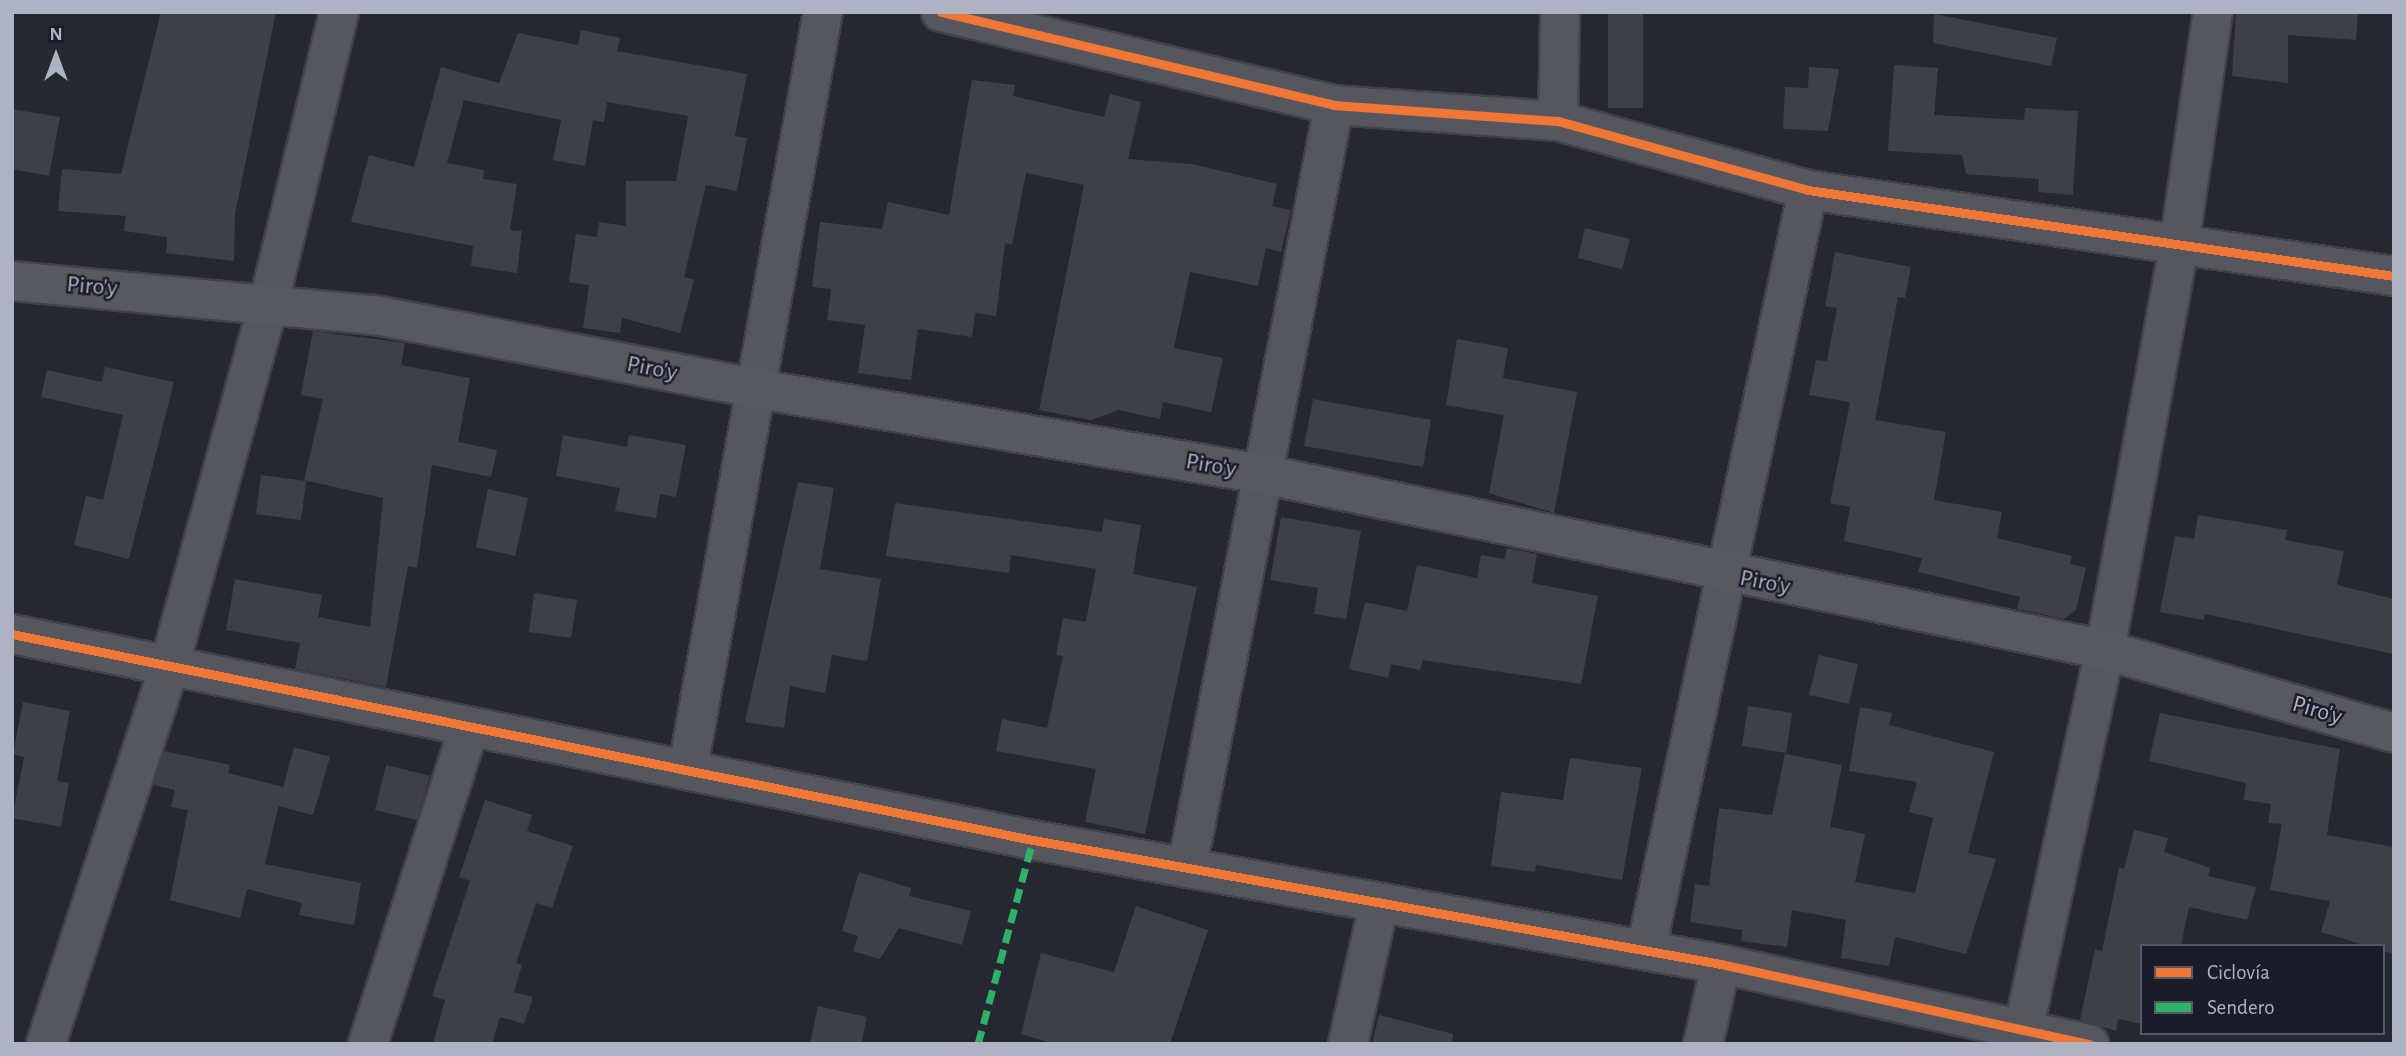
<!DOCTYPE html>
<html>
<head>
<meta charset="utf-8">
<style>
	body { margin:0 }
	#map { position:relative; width:2406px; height:1056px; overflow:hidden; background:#252830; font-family:"Alegreya Sans",sans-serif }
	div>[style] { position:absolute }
	.building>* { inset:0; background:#3e4047 }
	.roads { filter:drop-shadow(2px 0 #414349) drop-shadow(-2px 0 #414349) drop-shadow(0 2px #414349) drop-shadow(0 -2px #414349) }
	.minor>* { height:38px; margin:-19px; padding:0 19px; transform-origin:19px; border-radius:19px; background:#55565e }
	.major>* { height:38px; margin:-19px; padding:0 19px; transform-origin:19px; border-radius:19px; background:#575860 }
	.quiet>* { height:7px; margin-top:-3.5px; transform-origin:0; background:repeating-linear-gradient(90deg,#2db169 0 14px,transparent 0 21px) }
	.cycleway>* { height:9px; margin:-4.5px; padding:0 4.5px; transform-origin:4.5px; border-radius:4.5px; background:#f07635 }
	span { translate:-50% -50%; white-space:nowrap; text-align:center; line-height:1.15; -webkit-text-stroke:5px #1a1d29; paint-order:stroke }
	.street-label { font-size:24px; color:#aeb2c2 }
	.frame { position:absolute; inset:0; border:14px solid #aeb2c2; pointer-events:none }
	.legend { position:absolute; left:2140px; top:944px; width:245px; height:91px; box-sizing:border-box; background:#1a1d29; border:2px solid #555966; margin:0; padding:9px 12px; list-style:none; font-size:21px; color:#aeb2c2 }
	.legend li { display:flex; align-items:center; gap:14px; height:35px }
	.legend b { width:35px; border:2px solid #555966 }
	.north { position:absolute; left:21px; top:21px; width:70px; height:70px; -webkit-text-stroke:5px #1a1d29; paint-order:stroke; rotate:0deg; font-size:19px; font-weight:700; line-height:28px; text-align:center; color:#aeb2c2 }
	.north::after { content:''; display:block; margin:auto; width:24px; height:32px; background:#aeb2c2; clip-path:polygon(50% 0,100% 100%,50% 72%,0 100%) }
</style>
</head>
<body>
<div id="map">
	<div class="building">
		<div style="clip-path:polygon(161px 12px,276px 12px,235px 214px,234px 261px,166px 253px,167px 237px,124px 231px,126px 216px,58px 211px,62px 169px,121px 174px)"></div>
		<div style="clip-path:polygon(1608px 12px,1643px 12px,1643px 108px,1608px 108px)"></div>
		<div style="clip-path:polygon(2236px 12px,2358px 12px,2356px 40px,2288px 35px,2288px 83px,2232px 76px)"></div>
		<div style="clip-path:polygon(1934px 14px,2057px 38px,2051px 66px,1933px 43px)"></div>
		<div style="clip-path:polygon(581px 30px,620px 38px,617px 51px,747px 74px,735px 136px,747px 138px,737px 191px,706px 185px,684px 277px,694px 280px,680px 333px,622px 318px,620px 333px,583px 328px,589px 285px,569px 282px,576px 234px,597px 237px,599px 222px,626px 226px,626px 181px,676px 181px,688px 116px,607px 102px,604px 122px,593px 120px,585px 166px,553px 160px,561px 120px,464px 100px,447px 163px,484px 170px,483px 179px,517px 184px,510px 230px,522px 231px,517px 273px,471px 266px,473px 246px,351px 222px,369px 155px,414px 167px,441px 67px,499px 83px,518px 33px,578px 45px)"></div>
		<div style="clip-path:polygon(1894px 65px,1938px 68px,1934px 115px,2024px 120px,2025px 108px,2078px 111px,2073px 195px,2038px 192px,2039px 179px,1966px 174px,1962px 155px,1888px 151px)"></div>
		<div style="clip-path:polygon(1809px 67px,1839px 69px,1828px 131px,1783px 129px,1785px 87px,1808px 88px)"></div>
		<div style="clip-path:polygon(972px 80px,1015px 85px,1013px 96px,1104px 117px,1110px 94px,1141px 102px,1128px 159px,1192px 164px,1277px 184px,1272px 206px,1291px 210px,1281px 252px,1266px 248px,1258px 286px,1190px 272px,1174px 348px,1223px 358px,1211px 412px,1163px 402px,1160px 419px,1119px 410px,1091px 420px,1039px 410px,1084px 185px,1026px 173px,1012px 245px,1005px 243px,996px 316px,975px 313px,972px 337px,918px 329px,911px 380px,858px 373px,865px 325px,827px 320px,831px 289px,812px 287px,820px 222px,882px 229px,888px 202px,949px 215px)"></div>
		<div style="clip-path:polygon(12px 109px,60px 117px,49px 176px,12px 169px)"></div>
		<div style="clip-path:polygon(1585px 228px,1630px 239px,1622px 269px,1578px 258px)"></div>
		<div style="clip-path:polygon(1835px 252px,1911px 267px,1905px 298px,1898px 297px,1875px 420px,1946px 432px,1934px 500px,2002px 512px,1997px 538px,2072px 556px,2070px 564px,2086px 568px,2076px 610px,2064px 619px,2017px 609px,2020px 597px,1918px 572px,1922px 558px,1844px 541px,1850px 507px,1830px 503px,1850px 402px,1809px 395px,1816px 360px,1827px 361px,1837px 308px,1825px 306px)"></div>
		<div style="clip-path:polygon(313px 331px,405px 343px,401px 365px,470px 378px,458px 442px,497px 450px,491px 477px,432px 465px,417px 568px,408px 566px,386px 687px,295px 669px,300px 643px,226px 630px,235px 579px,322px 595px,318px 617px,370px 627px,383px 498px,304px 480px,323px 399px,301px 395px)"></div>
		<div style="clip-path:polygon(1457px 339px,1508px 348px,1503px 378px,1577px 392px,1554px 513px,1489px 493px,1504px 415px,1446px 405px)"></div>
		<div style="clip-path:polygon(105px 367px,174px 382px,129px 559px,74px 545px,86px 496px,103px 500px,123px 415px,41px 397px,47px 370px,102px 382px)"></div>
		<div style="clip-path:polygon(1313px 399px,1431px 420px,1423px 467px,1304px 446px)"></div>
		<div style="clip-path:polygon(563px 435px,627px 447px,629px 435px,686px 445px,676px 497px,660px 494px,656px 518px,615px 511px,620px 488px,556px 476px)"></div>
		<div style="clip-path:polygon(261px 475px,306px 481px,301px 520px,256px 514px)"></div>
		<div style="clip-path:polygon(798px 482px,834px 488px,820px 569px,881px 579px,867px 661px,832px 655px,825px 693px,790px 686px,784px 728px,745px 722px)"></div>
		<div style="clip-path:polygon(488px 489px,528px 498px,515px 556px,476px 547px)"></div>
		<div style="clip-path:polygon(895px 503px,1102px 532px,1104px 519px,1141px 525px,1133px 574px,1197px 587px,1145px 834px,1085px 822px,1096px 769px,996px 751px,1002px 719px,1047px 728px,1063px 656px,1056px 655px,1063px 618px,1086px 622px,1096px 569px,1011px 555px,1009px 573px,886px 556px)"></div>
		<div style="clip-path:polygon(2198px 515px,2287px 530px,2285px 540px,2344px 551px,2337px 585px,2394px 599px,2394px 654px,2205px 614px,2204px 620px,2160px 612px,2175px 536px,2194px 539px)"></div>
		<div style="clip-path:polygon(1281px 517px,1361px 531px,1346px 619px,1314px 614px,1318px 588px,1270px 580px)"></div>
		<div style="clip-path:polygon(1507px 548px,1537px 554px,1532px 583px,1598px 596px,1581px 684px,1423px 660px,1420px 670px,1391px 664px,1388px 678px,1349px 669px,1365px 602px,1407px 611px,1417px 565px,1477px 578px,1481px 555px,1505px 559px)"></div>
		<div style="clip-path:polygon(534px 593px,577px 600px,571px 638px,529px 632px)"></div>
		<div style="clip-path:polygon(1819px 655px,1858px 664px,1849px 704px,1809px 695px)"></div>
		<div style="clip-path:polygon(23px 702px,70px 711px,57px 781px,69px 783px,61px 827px,12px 818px,24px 757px,13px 754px)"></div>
		<div style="clip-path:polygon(1748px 706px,1792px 713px,1786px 753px,1742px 746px)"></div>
		<div style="clip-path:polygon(1860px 707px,1892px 713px,1889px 725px,1994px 752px,1968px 853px,1996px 859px,1966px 954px,1895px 937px,1889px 966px,1841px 958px,1846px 920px,1792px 910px,1787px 947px,1741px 941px,1742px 930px,1690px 922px,1695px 884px,1709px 886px,1719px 808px,1772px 815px,1785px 754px,1842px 765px,1830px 827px,1865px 834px,1855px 882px,1915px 893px,1933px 818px,1909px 812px,1917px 782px,1849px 771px)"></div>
		<div style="clip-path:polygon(2160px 713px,2340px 749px,2327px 835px,2394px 847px,2394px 954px,2321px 932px,2330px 901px,2270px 890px,2282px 824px,2268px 823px,2271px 804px,2244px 800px,2246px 783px,2149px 761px)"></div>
		<div style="clip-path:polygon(294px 747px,330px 757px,313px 815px,278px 806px)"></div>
		<div style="clip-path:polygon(164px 751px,230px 765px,228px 773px,283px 787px,265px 864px,361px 883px,354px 925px,299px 915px,302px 903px,247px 889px,240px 918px,170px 900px,188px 810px,171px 807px,175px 790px,153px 785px)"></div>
		<div style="clip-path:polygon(1570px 758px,1642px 768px,1622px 880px,1536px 865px,1535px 872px,1491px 866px,1501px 792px,1563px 800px)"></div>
		<div style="clip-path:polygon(386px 765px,430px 776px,417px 820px,375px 810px)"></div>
		<div style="clip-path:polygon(485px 800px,532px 815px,527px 831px,573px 846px,552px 908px,536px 903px,516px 963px,522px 965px,514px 992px,533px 997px,524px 1024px,500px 1017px,492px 1044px,433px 1044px,445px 1000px,432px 996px,470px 881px,459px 877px)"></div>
		<div style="clip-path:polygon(2134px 830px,2168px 838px,2164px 852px,2210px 868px,2208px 876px,2256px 887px,2247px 920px,2189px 907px,2181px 946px,2142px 946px,2142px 1024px,2118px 1019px,2116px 1031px,2080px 1020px,2095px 949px,2102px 951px,2119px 868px,2124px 869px)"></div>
		<div style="clip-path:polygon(859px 872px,911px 888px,909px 896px,971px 911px,962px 945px,899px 928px,880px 959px,853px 951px,858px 936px,842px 931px)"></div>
		<div style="clip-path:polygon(1136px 906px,1208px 930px,1170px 1044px,1055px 1044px,1021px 1034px,1041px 953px,1114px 972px)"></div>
		<div style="clip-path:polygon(818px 1006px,867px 1017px,861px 1044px,810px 1044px)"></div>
		<div style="clip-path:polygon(1379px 1015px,1453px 1034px,1452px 1044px,1372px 1044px)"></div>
	</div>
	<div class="roads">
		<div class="minor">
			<div style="left:941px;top:12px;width:404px;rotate:13.3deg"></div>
			<div style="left:1334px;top:105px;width:225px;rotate:4.1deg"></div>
			<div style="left:1558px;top:121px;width:259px;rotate:15.4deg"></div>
			<div style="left:1808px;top:190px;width:592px;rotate:8.35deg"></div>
			<div style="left:1558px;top:121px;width:109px;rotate:-88.9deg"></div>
			<div style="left:12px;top:634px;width:1042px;rotate:11.41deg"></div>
			<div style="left:1033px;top:840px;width:699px;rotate:10.22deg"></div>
			<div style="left:1721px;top:964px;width:377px;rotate:12.3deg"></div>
			<div style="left:688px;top:768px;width:768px;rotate:-79.88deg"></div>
			<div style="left:1187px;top:868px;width:777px;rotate:-79.09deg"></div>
			<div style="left:1646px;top:950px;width:777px;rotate:-77.97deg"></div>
			<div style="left:2024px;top:1027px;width:386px;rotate:-77.9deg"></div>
			<div style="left:2105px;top:650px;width:417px;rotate:-79.6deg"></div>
			<div style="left:2180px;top:240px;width:230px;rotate:-81.8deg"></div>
			<div style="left:46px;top:1044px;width:397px;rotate:-71.9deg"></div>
			<div style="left:169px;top:667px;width:378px;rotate:-74.7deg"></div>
			<div style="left:269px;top:302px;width:298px;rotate:-76.4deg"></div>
			<div style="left:368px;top:1044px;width:332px;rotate:-72.3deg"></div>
			<div style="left:1348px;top:1044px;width:144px;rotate:-77.6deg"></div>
			<div style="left:1703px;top:1044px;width:82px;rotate:-77.3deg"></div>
		</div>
		<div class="major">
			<div style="left:12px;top:281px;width:365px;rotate:5.4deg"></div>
			<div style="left:375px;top:315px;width:390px;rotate:10.9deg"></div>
			<div style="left:758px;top:389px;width:511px;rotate:9.57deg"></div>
			<div style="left:1262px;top:474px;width:861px;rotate:11.79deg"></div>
			<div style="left:2105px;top:650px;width:301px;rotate:16deg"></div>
		</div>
	</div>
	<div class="quiet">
		<div style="left:978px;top:1044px;width:211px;rotate:-74.9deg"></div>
	</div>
	<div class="cycleway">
		<div style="left:941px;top:12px;width:404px;rotate:13.3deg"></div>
		<div style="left:1334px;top:105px;width:225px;rotate:4.1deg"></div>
		<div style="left:1558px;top:121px;width:259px;rotate:15.4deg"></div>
		<div style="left:1808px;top:190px;width:592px;rotate:8.35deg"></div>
		<div style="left:12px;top:634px;width:1042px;rotate:11.41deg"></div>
		<div style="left:1033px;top:840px;width:699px;rotate:10.22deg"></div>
		<div style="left:1721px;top:964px;width:377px;rotate:12.3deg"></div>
	</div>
	<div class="street-label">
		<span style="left:92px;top:287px;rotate:5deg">Piro'y</span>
		<span style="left:652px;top:369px;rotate:11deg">Piro'y</span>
		<span style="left:1211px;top:466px;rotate:10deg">Piro'y</span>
		<span style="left:1765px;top:583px;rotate:11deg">Piro'y</span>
		<span style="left:2317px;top:711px;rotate:16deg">Piro'y</span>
	</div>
	<div class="frame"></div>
	<ul class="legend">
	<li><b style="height:9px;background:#f07635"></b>Ciclovía</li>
	<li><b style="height:9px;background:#2db169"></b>Sendero</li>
	</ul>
	<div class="north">N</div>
</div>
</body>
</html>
